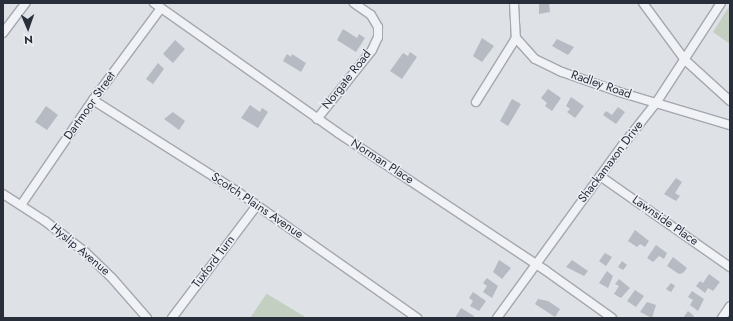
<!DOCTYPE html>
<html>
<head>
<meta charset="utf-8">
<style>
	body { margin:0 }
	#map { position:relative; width:733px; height:321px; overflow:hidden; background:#dee1e6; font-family:Jost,sans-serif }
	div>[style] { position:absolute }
	.green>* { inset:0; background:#c3cfc0 }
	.building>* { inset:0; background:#b6bac2 }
	.roads { filter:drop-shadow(1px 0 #a4a8af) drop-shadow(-1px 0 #a4a8af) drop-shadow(0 1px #a4a8af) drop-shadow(0 -1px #a4a8af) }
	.minor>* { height:8px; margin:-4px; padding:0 4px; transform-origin:4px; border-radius:4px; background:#f0f2f5 }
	span { translate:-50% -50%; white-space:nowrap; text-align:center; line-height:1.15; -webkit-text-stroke:3px #edeff4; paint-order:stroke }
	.street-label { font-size:12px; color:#292e3b }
	.frame { position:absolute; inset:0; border:4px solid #292e3b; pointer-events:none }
	.north { position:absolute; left:8px; top:8px; width:40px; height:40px; -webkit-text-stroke:3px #edeff4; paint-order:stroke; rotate:178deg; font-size:11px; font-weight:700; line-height:16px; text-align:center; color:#292e3b }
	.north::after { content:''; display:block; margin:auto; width:14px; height:18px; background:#292e3b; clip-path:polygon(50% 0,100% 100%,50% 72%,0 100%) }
</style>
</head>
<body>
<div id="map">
	<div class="green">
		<div style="clip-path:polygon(730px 5px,730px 44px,713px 32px)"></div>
		<div style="clip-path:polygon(267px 293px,267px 294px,307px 318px,250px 318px)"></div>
	</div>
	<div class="building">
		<div style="clip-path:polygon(539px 3px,549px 3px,550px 12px,539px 14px)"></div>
		<div style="clip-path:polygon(343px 29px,357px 38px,359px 34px,365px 38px,356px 52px,337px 40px)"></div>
		<div style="clip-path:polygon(482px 38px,494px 46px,482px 62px,473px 56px)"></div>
		<div style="clip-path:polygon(557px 39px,574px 47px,568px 55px,552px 46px)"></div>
		<div style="clip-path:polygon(175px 40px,185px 49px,173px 63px,163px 54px)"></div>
		<div style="clip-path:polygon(410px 52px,417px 57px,402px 79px,390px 71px,403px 53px,408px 56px)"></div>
		<div style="clip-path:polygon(287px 54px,291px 57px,292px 54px,306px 63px,301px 72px,283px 61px)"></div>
		<div style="clip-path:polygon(158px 63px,164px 69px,153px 84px,146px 79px)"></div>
		<div style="clip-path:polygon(548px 89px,561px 98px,552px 111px,545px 106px,547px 103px,541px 98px)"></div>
		<div style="clip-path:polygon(571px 97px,584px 106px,575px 118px,567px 112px,570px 109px,566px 106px)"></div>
		<div style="clip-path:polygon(512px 99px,521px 104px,508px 126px,500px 121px)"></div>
		<div style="clip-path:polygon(250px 105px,260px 112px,262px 108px,268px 112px,258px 128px,241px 118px)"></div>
		<div style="clip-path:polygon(46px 106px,58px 115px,47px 130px,35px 122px)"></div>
		<div style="clip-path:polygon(618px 107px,625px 112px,616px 124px,603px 115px,606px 111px,612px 115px)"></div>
		<div style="clip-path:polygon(173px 112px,185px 121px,179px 130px,164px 119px)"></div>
		<div style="clip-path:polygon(676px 178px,682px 182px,675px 193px,680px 196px,676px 201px,664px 194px)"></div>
		<div style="clip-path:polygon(635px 230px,649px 241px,645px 247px,640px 244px,637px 247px,628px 241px)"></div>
		<div style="clip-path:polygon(656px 245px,667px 253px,664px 259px,659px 256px,653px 262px,647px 258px)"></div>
		<div style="clip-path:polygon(605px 253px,612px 257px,606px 266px,599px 261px)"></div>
		<div style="clip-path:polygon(673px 257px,687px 268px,683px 273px,679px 274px,667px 266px)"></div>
		<div style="clip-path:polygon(499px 260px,511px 268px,502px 279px,493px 272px)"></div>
		<div style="clip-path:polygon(572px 260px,588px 271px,584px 276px,566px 267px)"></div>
		<div style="clip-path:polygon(622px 261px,627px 265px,623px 270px,618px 267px)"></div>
		<div style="clip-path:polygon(607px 271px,613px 276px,608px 288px,599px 283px)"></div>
		<div style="clip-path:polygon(709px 274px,720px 282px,713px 291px,708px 288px,705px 293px,696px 286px,700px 281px,703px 283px)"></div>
		<div style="clip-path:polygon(487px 278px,498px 286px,492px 298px,483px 292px,487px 286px,483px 283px)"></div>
		<div style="clip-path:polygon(619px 279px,630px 288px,621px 298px,614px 294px,619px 286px,615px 284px)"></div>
		<div style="clip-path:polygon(671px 283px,675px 286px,671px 292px,666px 289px)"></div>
		<div style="clip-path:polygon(635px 290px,644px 296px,636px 307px,627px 301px)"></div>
		<div style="clip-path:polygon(692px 291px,704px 299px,698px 311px,690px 305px,693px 300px,688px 297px)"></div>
		<div style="clip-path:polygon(473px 292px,486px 301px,479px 311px,470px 306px,473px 301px,469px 298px)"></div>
		<div style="clip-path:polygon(538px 299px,548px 301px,560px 309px,555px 317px,535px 304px)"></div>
		<div style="clip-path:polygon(647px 302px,656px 305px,652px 318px,640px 312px)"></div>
		<div style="clip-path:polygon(461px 308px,474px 316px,473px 318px,455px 318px)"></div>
		<div style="clip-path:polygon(688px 311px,694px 316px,693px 318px,683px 318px)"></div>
	</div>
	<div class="roads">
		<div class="minor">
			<div style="left:154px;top:3px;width:225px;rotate:35.2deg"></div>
			<div style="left:338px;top:133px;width:248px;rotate:33.5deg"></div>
			<div style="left:545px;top:270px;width:82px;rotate:35.6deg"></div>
			<div style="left:514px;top:3px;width:35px;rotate:87deg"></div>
			<div style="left:516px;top:38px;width:28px;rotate:48deg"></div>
			<div style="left:535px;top:59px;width:30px;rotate:26deg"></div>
			<div style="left:562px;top:72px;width:60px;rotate:19.3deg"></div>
			<div style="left:619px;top:92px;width:116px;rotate:16.6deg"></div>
			<div style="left:643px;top:3px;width:71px;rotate:53.6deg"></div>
			<div style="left:685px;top:60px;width:61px;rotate:42.3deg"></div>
			<div style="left:3px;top:33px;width:38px;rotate:-53deg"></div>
			<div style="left:93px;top:100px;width:172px;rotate:32.4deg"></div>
			<div style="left:238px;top:192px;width:219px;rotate:35.1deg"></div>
			<div style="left:476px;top:102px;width:75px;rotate:-58deg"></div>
			<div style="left:317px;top:119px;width:88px;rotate:-51.4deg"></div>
			<div style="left:372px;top:50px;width:14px;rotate:-65deg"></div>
			<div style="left:378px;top:37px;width:10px;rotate:-90deg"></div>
			<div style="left:378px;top:27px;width:14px;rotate:-120deg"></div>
			<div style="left:371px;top:15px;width:21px;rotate:-145deg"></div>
			<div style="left:600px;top:176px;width:159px;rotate:35deg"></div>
			<div style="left:3px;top:194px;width:50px;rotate:32.7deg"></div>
			<div style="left:45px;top:221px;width:51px;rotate:37.8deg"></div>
			<div style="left:85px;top:252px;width:37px;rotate:44deg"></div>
			<div style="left:112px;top:278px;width:53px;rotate:48.8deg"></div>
			<div style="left:21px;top:205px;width:127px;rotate:-55.6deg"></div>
			<div style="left:93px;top:100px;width:114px;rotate:-53.5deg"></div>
			<div style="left:172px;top:318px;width:141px;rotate:-53deg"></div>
			<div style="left:497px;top:318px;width:213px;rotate:-54deg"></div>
			<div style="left:622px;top:146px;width:55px;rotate:-51.7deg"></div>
			<div style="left:656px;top:103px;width:119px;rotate:-57deg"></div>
			<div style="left:722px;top:318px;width:14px;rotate:-56deg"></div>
		</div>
	</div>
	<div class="street-label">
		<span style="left:347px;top:80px;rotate:-52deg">Norgate Road</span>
		<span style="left:601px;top:85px;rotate:19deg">Radley Road</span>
		<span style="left:90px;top:106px;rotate:-55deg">Dartmoor Street</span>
		<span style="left:382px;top:162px;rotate:33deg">Norman Place</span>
		<span style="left:611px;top:162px;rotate:-53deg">Shackamaxon Drive</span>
		<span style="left:257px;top:206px;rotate:34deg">Scotch Plains Avenue</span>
		<span style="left:665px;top:221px;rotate:35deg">Lawnside Place</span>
		<span style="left:80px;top:250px;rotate:40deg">Hyslip Avenue</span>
		<span style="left:214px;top:262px;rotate:-53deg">Tuxford Turn</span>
	</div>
	<div class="frame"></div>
	<div class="north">N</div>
</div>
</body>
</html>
